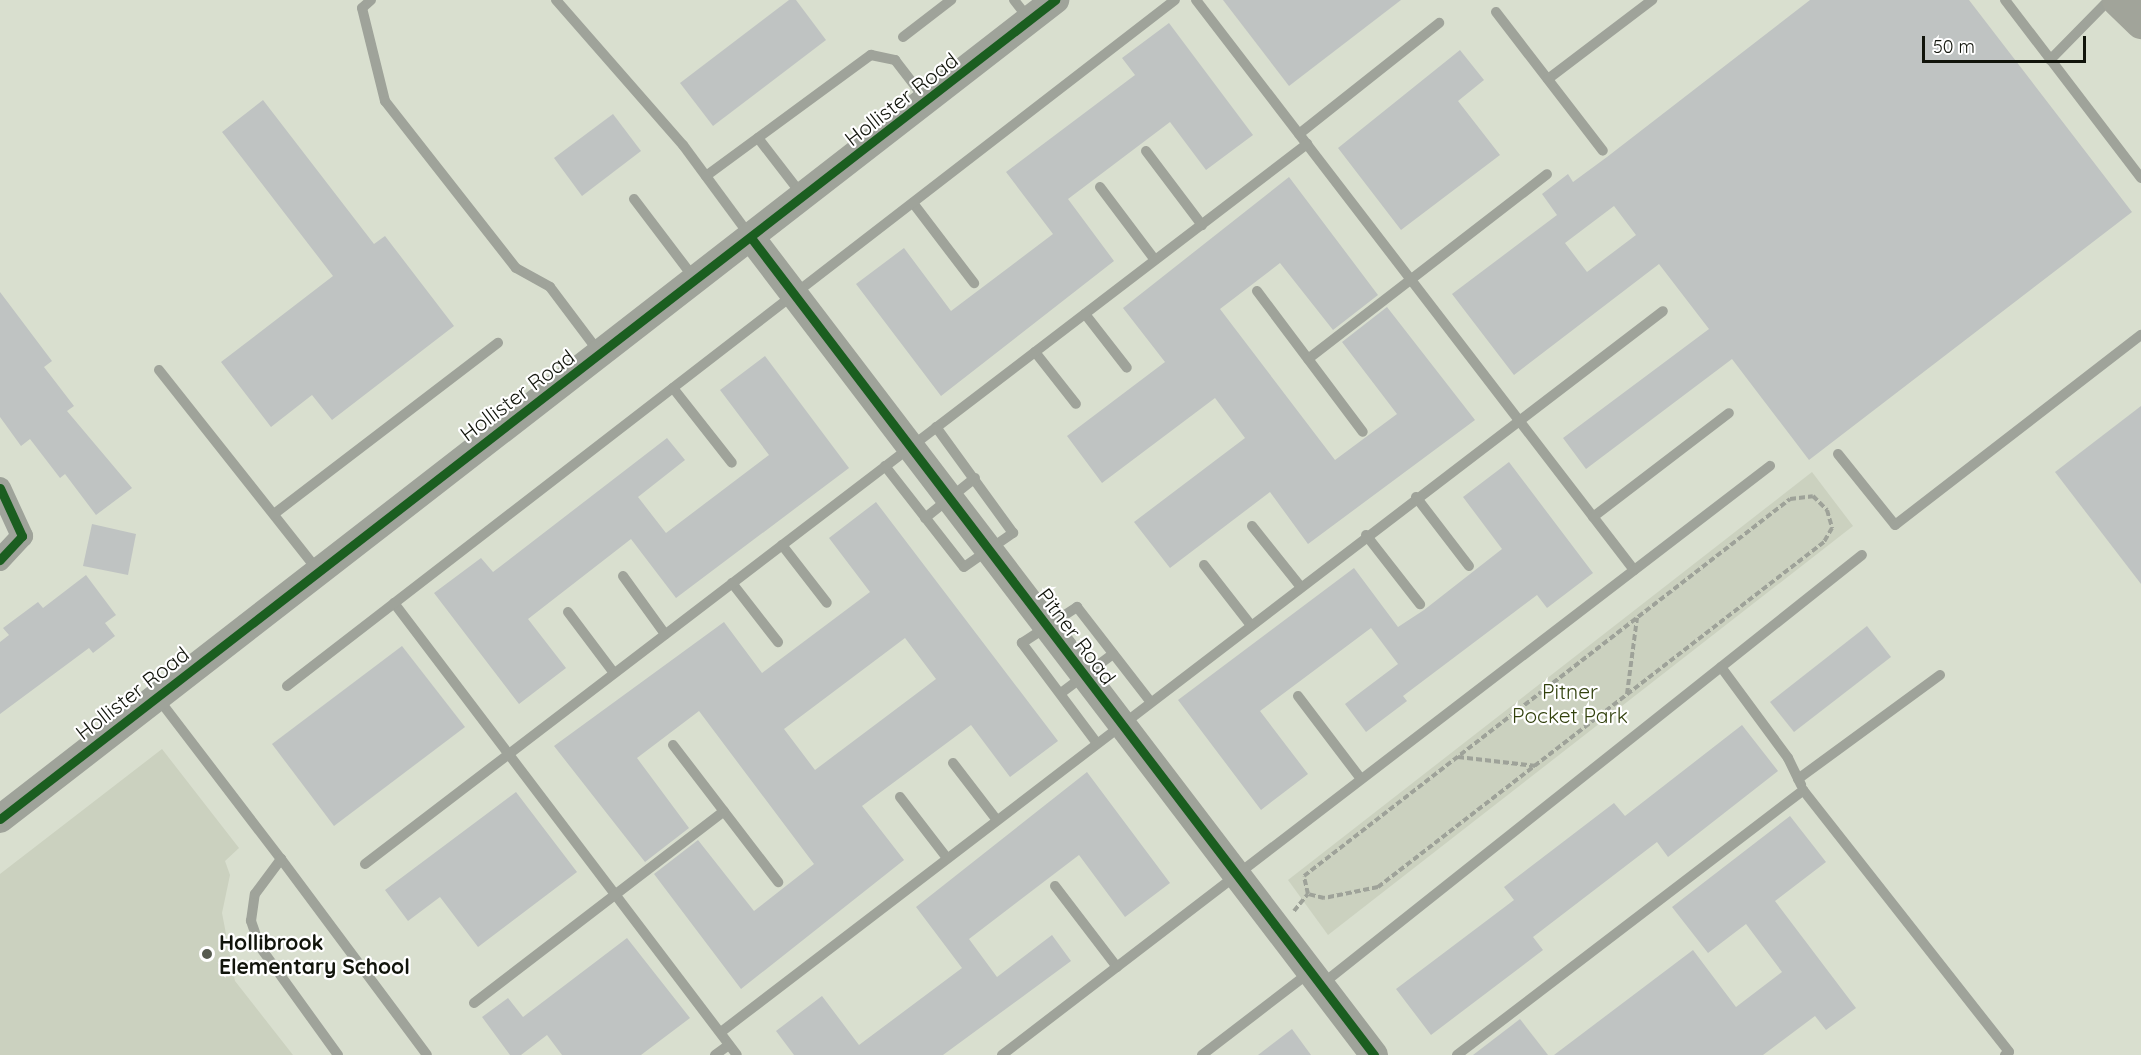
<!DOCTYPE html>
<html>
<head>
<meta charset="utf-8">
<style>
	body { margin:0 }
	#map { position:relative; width:2141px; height:1055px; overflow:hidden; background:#d9dfcf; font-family:Quicksand,sans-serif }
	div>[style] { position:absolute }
	.green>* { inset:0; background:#cbd1bf }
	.building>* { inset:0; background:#bfc3c2 }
	.path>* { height:4px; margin-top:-2px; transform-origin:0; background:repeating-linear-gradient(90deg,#9ea299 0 6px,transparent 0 9px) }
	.service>* { height:10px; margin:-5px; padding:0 5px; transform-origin:5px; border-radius:5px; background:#9fa39a }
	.minor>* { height:22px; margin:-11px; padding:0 11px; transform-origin:11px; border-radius:11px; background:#9fa39a }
	.tertiary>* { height:28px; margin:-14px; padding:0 14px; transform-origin:14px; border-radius:14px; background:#9fa39a }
	.primary>* { height:33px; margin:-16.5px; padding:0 16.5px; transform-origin:16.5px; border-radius:16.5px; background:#a1a49a }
	.cycleway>* { height:9px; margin:-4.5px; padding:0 4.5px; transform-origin:4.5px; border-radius:4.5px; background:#1b5e20 }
	.dots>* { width:16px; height:16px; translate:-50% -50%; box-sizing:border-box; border:3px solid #fff; border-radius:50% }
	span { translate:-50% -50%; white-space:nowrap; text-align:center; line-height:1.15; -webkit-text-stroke:4.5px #fff; paint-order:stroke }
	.street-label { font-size:21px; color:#11140b }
	.park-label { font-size:21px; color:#32410d }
	.poi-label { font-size:21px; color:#11140b; font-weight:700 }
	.left { translate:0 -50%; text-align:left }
	.scale { position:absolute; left:1922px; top:36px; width:164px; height:27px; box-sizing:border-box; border:3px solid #11140b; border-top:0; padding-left:8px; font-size:18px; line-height:21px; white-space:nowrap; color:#11140b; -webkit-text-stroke:4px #fff; paint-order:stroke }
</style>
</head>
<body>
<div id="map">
	<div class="green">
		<div style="clip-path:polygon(1812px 472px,1853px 526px,1328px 935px,1288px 880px)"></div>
		<div style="clip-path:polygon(162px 749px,239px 848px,225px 861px,230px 875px,222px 913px,235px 981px,293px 1055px,0 1055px,0 874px)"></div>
	</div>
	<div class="building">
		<div style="clip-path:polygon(789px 0,796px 0,826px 40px,713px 126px,680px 83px)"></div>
		<div style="clip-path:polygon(1223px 0,1401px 0,1289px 86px)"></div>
		<div style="clip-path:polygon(evenodd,1810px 0,1969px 0,2132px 212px,1809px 460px,1732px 359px,1586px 469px,1563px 438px,1709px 329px,1659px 264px,1514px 375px,1452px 294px,1557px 215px,1542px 194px,1568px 174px,1573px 182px,1607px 157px,1810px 0,1614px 206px,1636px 235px,1587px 272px,1565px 243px,1614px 206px)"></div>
		<div style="clip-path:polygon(1169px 23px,1253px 135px,1206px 170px,1170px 122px,1068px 199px,1114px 261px,941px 396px,856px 284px,904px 248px,951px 311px,1053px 234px,1006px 172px,1135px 75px,1122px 58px)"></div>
		<div style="clip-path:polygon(1460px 50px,1484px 80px,1458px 101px,1500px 155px,1401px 230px,1338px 148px)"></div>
		<div style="clip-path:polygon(263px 100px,374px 244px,385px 236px,454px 326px,332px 420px,312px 395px,271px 427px,221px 362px,333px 276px,222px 132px)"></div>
		<div style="clip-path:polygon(613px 114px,641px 151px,582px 196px,554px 158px)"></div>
		<div style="clip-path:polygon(1289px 177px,1378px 295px,1333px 330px,1280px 263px,1220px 309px,1335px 460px,1397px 414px,1342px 342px,1387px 307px,1475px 420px,1308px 544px,1270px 492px,1170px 568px,1134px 522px,1245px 438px,1215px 398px,1102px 483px,1067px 436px,1165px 362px,1123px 308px)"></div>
		<div style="clip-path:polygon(0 292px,52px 361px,44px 367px,74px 406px,67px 411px,132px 488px,96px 515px,65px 474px,60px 478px,30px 439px,21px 446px,0 417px)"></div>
		<div style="clip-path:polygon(765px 356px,849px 468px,676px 598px,631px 539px,528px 619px,566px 668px,519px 704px,434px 593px,481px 558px,493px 572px,667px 438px,685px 460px,638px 497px,666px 533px,769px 455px,720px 390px)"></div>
		<div style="clip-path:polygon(2141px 406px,2141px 584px,2055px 472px)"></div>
		<div style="clip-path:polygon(1509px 462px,1593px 573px,1547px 608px,1537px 595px,1403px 696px,1407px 701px,1366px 732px,1345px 704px,1398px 664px,1371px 628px,1260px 711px,1308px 774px,1261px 810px,1178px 700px,1354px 568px,1398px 627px,1424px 610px,1502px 549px,1463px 497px)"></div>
		<div style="clip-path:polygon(evenodd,876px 502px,1058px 741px,1010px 777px,971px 725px,862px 806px,904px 860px,741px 989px,654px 874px,698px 840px,754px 911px,814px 864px,699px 711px,637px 758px,689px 828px,645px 862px,554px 746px,724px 622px,762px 673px,870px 592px,829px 538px,876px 502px,905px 638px,936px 679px,815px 770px,784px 729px,905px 638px)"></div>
		<div style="clip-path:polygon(92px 524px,136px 534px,128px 575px,83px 566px)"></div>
		<div style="clip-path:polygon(86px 575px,116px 615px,105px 623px,115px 636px,93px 653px,89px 648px,0 714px,0 642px,9px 635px,3px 628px,38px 602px,43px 608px)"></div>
		<div style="clip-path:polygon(1867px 626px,1891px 657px,1794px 732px,1770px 702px)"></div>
		<div style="clip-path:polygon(402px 646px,465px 727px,334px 826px,272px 744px)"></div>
		<div style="clip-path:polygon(1742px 725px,1778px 771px,1668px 857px,1657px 842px,1533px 937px,1543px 950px,1431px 1035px,1396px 989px,1514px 900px,1504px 887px,1614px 803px,1625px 816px)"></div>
		<div style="clip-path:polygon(1087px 772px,1170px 883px,1125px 917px,1079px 855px,969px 939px,997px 977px,1052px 935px,1071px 961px,943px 1055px,794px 1055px,776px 1031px,822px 996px,859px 1045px,962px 968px,916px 907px)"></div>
		<div style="clip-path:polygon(516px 792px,577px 872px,478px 947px,440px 897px,408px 921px,385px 890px)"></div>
		<div style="clip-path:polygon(1790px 816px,1826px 862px,1775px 901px,1856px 1008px,1826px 1030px,1815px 1016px,1763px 1055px,1554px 1055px,1693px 950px,1736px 1007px,1782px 972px,1746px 924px,1708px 953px,1672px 907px)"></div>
		<div style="clip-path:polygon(627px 938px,690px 1018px,641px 1055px,562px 1055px,547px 1035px,521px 1055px,510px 1055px,482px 1017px,508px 998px,523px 1017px)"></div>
		<div style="clip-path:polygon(1520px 1019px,1548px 1055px,1473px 1055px)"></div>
		<div style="clip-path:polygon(1292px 1029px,1311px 1055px,1258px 1055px)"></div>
	</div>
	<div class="path">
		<div style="left:1627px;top:694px;width:77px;rotate:-82.5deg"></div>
		<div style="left:1458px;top:757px;width:79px;rotate:6.6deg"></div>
		<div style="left:1294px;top:911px;width:22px;rotate:-51deg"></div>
		<div style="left:1308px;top:894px;width:18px;rotate:-103deg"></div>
		<div style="left:1304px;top:876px;width:615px;rotate:-37.8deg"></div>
		<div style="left:1790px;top:499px;width:23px;rotate:-7deg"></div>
		<div style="left:1813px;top:496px;width:20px;rotate:45deg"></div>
		<div style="left:1827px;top:510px;width:19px;rotate:74deg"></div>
		<div style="left:1832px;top:528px;width:16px;rotate:120deg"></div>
		<div style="left:1824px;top:542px;width:564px;rotate:142.28deg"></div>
		<div style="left:1378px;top:887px;width:55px;rotate:168.5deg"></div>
		<div style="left:1324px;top:898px;width:16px;rotate:-166deg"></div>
	</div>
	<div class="service">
		<div style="left:371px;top:0;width:12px;rotate:138deg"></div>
		<div style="left:362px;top:8px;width:96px;rotate:76.1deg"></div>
		<div style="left:385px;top:101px;width:212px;rotate:51.9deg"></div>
		<div style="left:516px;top:268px;width:39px;rotate:29deg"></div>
		<div style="left:550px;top:287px;width:81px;rotate:53deg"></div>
		<div style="left:556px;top:0;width:193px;rotate:48.8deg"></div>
		<div style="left:683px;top:145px;width:113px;rotate:53.6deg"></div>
		<div style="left:1014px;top:0;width:24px;rotate:52deg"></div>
		<div style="left:1196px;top:0;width:719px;rotate:52.46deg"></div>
		<div style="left:2005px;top:0;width:224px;rotate:52.6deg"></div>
		<div style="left:1496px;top:12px;width:175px;rotate:52.4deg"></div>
		<div style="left:903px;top:37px;width:61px;rotate:-37.6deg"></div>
		<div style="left:2050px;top:60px;width:84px;rotate:-45.5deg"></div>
		<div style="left:1548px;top:79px;width:131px;rotate:-37.2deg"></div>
		<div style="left:1299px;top:134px;width:179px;rotate:-38.4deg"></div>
		<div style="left:758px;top:138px;width:72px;rotate:52.3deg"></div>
		<div style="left:1146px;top:151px;width:93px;rotate:52.9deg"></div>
		<div style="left:706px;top:176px;width:205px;rotate:-36.3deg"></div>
		<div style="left:871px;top:55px;width:25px;rotate:12deg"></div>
		<div style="left:895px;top:60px;width:49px;rotate:52.4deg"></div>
		<div style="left:1100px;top:187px;width:91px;rotate:53deg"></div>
		<div style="left:634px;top:199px;width:99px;rotate:52.8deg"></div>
		<div style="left:913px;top:203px;width:101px;rotate:52.7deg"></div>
		<div style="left:1257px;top:291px;width:176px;rotate:53.1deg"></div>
		<div style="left:1085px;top:314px;width:68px;rotate:52.1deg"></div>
		<div style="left:1035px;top:352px;width:66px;rotate:51.7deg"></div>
		<div style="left:1308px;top:359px;width:302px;rotate:-37.7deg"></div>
		<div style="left:159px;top:370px;width:254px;rotate:51.6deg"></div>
		<div style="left:673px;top:388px;width:95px;rotate:51.8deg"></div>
		<div style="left:1838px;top:454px;width:91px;rotate:51.2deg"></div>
		<div style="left:1895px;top:525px;width:311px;rotate:-37.7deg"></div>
		<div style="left:885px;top:466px;width:128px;rotate:52deg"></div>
		<div style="left:964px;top:567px;width:60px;rotate:-34.8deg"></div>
		<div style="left:1013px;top:533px;width:131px;rotate:-126deg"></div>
		<div style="left:1416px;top:497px;width:87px;rotate:52.5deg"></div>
		<div style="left:274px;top:514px;width:282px;rotate:-37.4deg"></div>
		<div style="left:1593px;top:517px;width:171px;rotate:-37.4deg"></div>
		<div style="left:925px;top:518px;width:64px;rotate:-38.7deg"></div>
		<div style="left:1252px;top:526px;width:77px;rotate:51.3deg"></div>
		<div style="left:1366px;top:535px;width:88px;rotate:52deg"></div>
		<div style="left:782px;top:545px;width:73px;rotate:52.2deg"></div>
		<div style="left:1204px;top:565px;width:75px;rotate:52.1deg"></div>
		<div style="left:623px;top:576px;width:72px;rotate:54.1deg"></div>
		<div style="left:732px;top:583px;width:75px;rotate:52.1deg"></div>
		<div style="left:394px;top:603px;width:567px;rotate:52.81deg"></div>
		<div style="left:568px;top:612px;width:76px;rotate:53deg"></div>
		<div style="left:1721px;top:667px;width:113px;rotate:53.6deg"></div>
		<div style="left:1788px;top:758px;width:30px;rotate:64deg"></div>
		<div style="left:287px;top:686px;width:1122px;rotate:-37.69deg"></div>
		<div style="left:1061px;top:693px;width:65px;rotate:-36.9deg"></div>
		<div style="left:1298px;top:696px;width:104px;rotate:52.8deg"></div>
		<div style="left:157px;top:697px;width:204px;rotate:52.6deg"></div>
		<div style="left:1096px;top:742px;width:124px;rotate:-126.8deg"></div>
		<div style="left:1022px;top:643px;width:66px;rotate:-33.2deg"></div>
		<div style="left:1077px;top:607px;width:119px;rotate:52.2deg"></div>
		<div style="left:673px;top:745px;width:173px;rotate:52.5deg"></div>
		<div style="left:953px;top:763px;width:71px;rotate:52.5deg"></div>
		<div style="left:1798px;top:779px;width:176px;rotate:-36.2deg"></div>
		<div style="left:900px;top:797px;width:77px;rotate:52.4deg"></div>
		<div style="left:365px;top:864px;width:1186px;rotate:-37.39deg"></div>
		<div style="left:1055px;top:886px;width:102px;rotate:52.6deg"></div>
		<div style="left:1321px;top:985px;width:691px;rotate:-38.48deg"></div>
		<div style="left:474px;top:1003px;width:315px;rotate:-37.5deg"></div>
		<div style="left:721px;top:1032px;width:1186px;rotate:-37.43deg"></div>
		<div style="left:338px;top:1055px;width:133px;rotate:-125.8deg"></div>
		<div style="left:260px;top:947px;width:28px;rotate:-109deg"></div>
		<div style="left:251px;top:921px;width:27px;rotate:-82deg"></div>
		<div style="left:255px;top:894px;width:44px;rotate:-53.4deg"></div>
		<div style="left:281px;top:859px;width:244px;rotate:53.3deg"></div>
		<div style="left:715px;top:1055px;width:17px;rotate:-36deg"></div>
		<div style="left:1002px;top:1055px;width:968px;rotate:-37.49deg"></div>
		<div style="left:1202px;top:1055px;width:135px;rotate:-37.5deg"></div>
		<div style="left:1457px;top:1055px;width:436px;rotate:-37.4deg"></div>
		<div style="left:1803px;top:790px;width:333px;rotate:51.8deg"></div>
		<div style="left:2009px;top:1052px;width:5px;rotate:143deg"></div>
	</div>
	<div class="minor">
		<div style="left:0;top:488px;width:53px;rotate:65.4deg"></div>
		<div style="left:22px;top:536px;width:33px;rotate:133deg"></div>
	</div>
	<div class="tertiary">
		<div style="left:752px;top:239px;width:1026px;rotate:52.68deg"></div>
		<div style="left:0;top:819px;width:1336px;rotate:-37.82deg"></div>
	</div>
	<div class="primary">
		<div style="left:2118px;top:0;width:32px;rotate:44deg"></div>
	</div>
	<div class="cycleway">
		<div style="left:752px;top:239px;width:1026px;rotate:52.68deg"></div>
		<div style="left:0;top:488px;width:53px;rotate:65.4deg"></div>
		<div style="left:22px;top:536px;width:33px;rotate:133deg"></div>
		<div style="left:0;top:819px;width:1336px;rotate:-37.82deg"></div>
	</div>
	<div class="dots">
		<div style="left:207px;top:954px;background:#575b50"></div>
	</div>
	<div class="street-label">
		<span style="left:901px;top:99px;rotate:-38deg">Hollister Road</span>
		<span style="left:517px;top:395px;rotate:-37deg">Hollister Road</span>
		<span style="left:1077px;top:636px;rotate:53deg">Pitner Road</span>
		<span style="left:132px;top:693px;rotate:-38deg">Hollister Road</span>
	</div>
	<div class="park-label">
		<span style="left:1570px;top:703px">Pitner<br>Pocket Park</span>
	</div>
	<div class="poi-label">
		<span class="left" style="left:219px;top:954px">Hollibrook<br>Elementary School</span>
	</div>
	<div class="scale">50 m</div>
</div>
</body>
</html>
